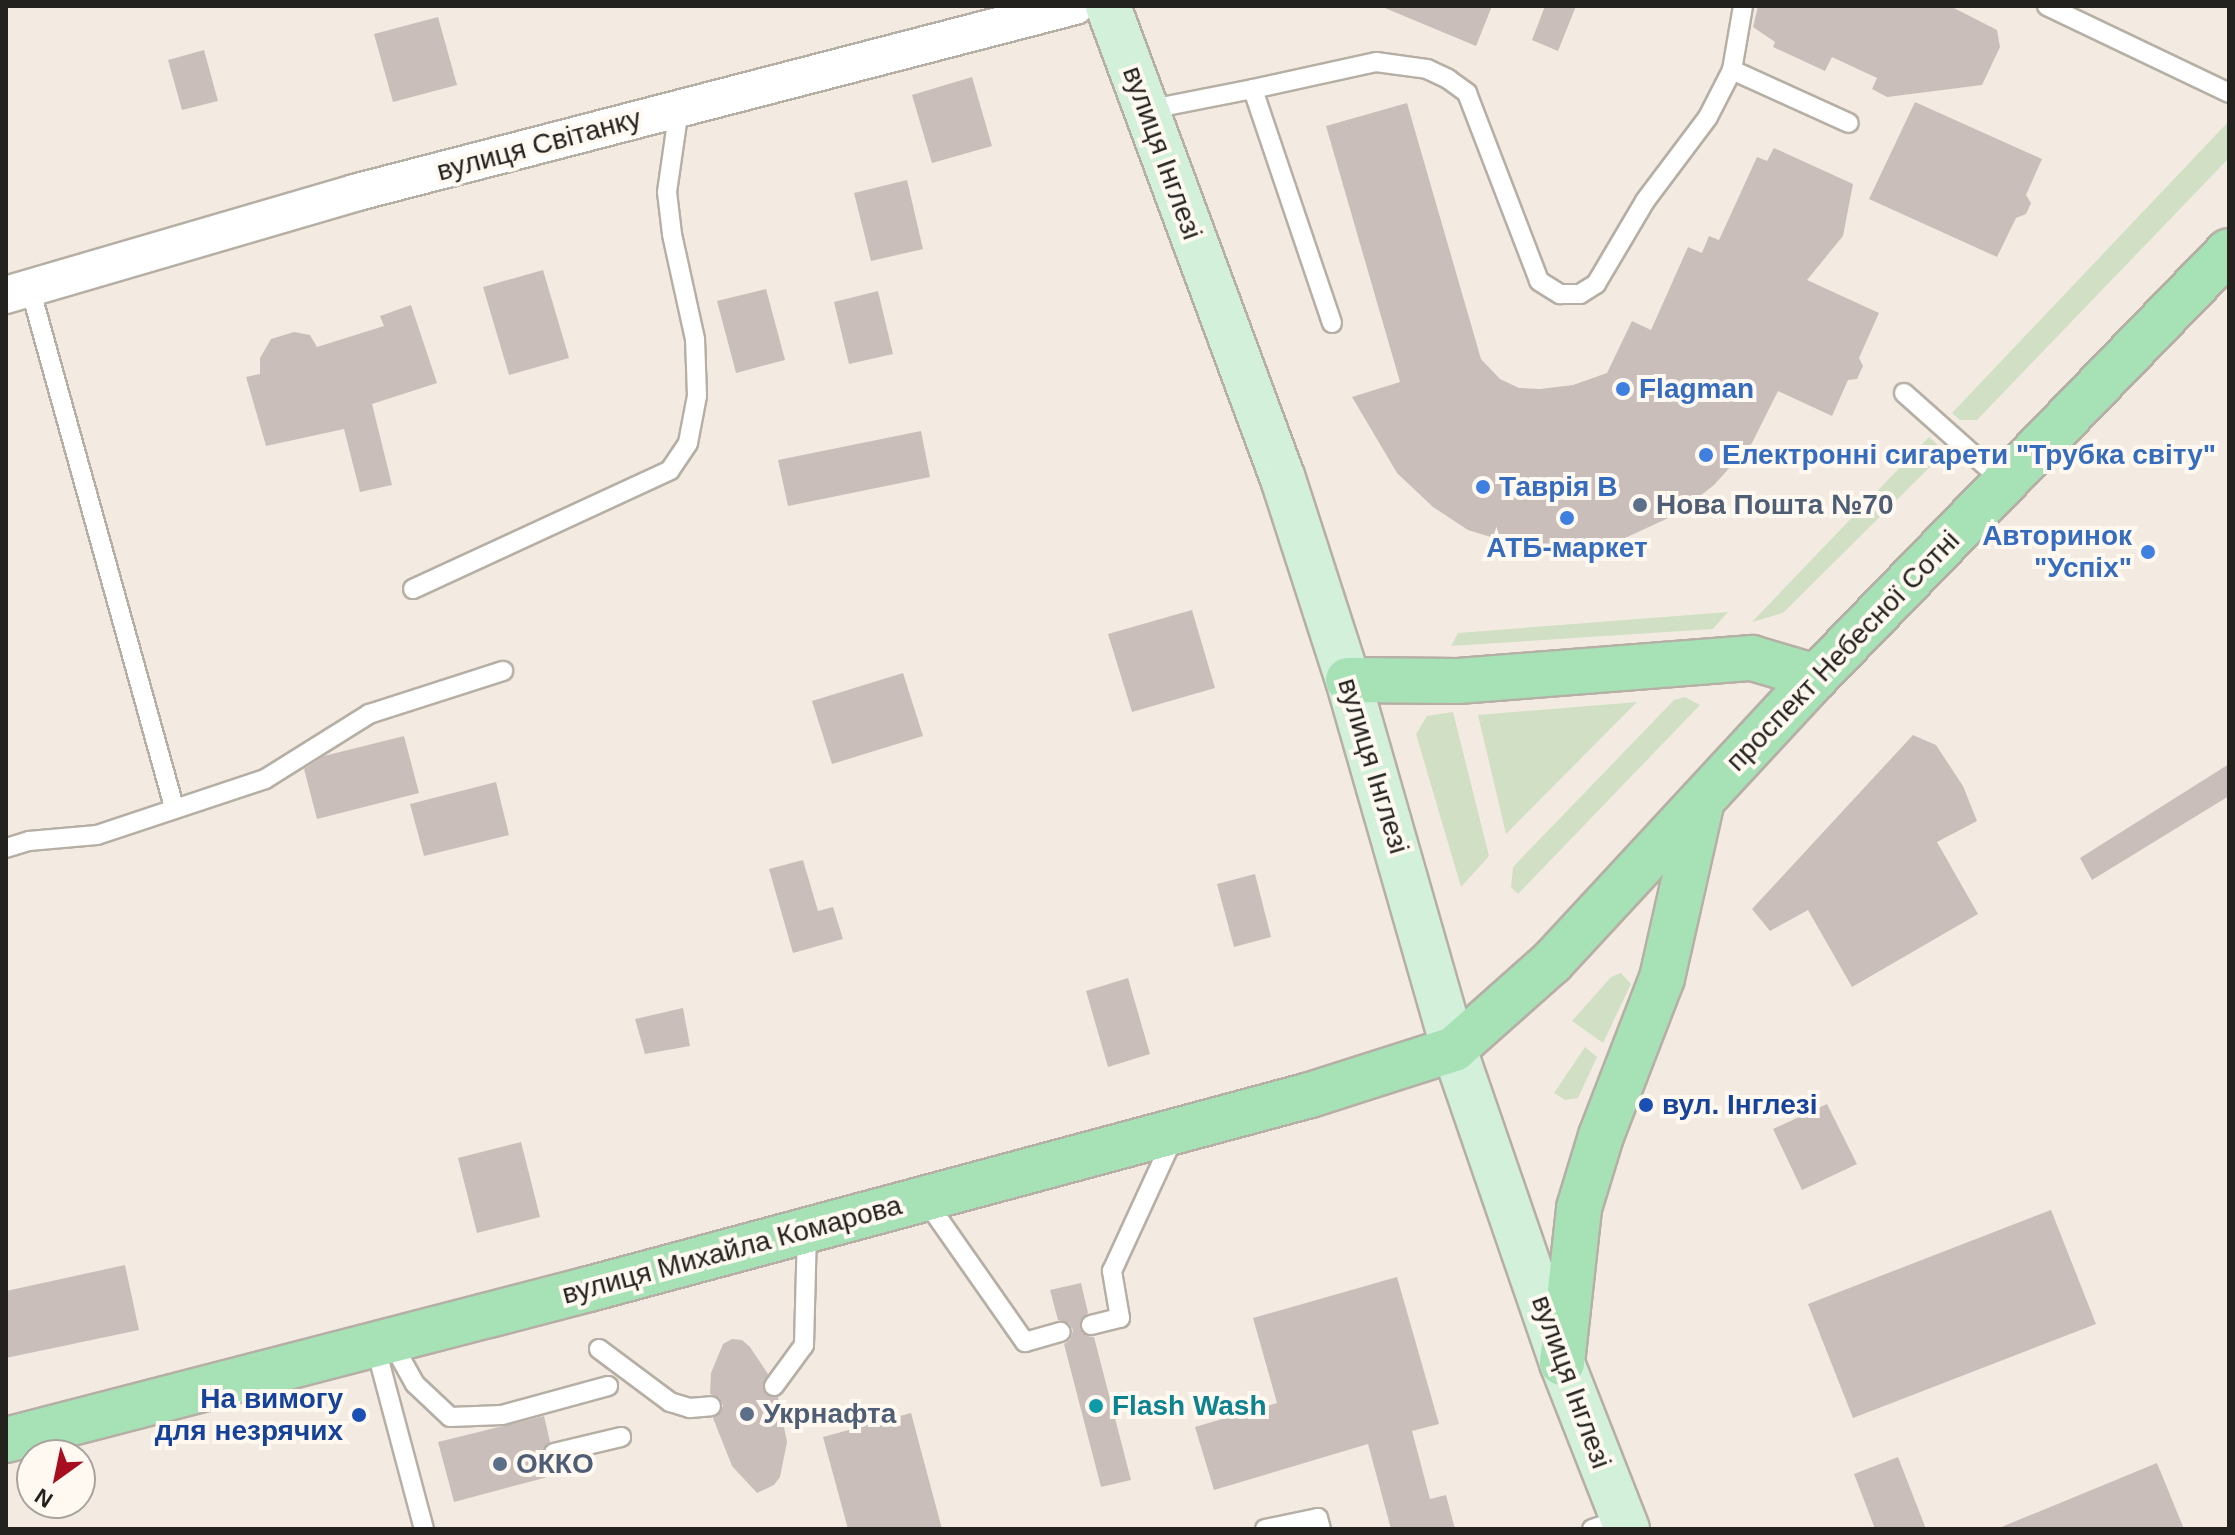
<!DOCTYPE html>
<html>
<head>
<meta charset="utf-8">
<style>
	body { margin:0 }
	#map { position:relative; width:2235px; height:1535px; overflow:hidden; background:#f3ebe1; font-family:Helvetica,sans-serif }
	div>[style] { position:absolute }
	.green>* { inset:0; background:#d1e0c5 }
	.building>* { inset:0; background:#cabeba }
	.roads { filter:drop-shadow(2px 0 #b6afa5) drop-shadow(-2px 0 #b6afa5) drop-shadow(0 2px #b6afa5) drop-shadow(0 -2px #b6afa5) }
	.service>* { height:18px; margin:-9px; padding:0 9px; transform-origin:9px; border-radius:9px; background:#fff }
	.minor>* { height:36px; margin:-18px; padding:0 18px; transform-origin:18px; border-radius:18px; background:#fff }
	.secondary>* { height:44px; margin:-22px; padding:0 22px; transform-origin:22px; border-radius:22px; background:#d3f0da }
	.primary>* { height:44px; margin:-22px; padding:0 22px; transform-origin:22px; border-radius:22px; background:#a7e1b6 }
	.dots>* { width:22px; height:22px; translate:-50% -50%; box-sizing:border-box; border:4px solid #fff9f1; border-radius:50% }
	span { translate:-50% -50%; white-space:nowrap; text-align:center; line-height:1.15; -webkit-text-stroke:8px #fff9f1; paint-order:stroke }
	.street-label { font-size:28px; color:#24221e }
	.shop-label { font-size:28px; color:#366cbe; font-weight:700 }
	.left { translate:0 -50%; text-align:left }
	.right { translate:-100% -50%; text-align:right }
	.service-label { font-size:28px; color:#4e5e75; font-weight:700 }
	.transit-label { font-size:28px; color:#164399; font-weight:700 }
	.culture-label { font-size:28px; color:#0d838f; font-weight:700 }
	.frame { position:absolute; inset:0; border:8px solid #24221e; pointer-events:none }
	.north { position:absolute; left:16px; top:1439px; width:80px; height:80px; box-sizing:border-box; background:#fff9f1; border:2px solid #a7a39d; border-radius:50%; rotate:213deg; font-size:22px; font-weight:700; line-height:32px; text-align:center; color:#24221e }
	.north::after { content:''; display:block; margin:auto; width:28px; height:36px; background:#a70f21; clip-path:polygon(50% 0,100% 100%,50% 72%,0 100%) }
</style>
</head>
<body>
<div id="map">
	<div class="green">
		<div style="clip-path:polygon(2229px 121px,2229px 158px,1977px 420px,1960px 420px,1952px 413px)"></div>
		<div style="clip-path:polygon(1929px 437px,1940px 447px,1937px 460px,1783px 613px,1752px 622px)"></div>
		<div style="clip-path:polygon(1728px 612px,1713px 629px,1451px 646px,1458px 633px)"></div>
		<div style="clip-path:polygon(1685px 697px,1700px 705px,1518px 894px,1511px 887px,1513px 867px,1674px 700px)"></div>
		<div style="clip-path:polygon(1637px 702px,1506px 834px,1478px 715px)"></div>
		<div style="clip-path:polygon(1453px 712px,1489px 856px,1461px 887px,1416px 734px,1427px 716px)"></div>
		<div style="clip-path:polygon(1621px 973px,1631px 984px,1603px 1043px,1572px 1021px,1611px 977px)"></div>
		<div style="clip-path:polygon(1585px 1047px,1597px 1057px,1578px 1098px,1565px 1100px,1554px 1093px)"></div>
	</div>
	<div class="building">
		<div style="clip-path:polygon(1380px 6px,1492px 6px,1476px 46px)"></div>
		<div style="clip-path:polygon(1545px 6px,1576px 6px,1558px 51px,1532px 40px)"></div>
		<div style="clip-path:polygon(1758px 6px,1950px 6px,1997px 30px,2000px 47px,1982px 85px,1887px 97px,1872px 89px,1877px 78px,1832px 57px,1825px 71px,1773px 47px,1775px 42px,1753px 27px)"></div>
		<div style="clip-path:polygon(438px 17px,457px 85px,393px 102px,374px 34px)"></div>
		<div style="clip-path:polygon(204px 50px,218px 101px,182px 110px,168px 60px)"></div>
		<div style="clip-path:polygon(972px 77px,992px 146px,932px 163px,912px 95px)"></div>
		<div style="clip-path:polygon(1915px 102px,2042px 159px,2026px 195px,2031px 203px,2026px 214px,2016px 218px,1997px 257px,1869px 199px)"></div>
		<div style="clip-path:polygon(1407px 103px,1481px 359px,1500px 379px,1519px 388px,1540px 389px,1573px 385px,1607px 373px,1632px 321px,1651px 330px,1688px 247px,1702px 253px,1709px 236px,1719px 240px,1757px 157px,1767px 161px,1774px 148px,1853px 184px,1843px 236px,1807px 280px,1879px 313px,1859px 358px,1863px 366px,1857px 379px,1848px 380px,1832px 416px,1778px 391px,1752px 443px,1714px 485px,1677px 514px,1625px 538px,1567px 547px,1517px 545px,1468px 530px,1433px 507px,1397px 473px,1352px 397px,1400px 382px,1326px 126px)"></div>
		<div style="clip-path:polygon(907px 180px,923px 249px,871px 261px,854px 193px)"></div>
		<div style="clip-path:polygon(543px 270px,569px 358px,509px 375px,483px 287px)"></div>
		<div style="clip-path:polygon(766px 289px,785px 360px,736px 373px,717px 301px)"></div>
		<div style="clip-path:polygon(878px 291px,893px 354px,849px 364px,834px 302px)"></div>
		<div style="clip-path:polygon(411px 305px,437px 383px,372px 404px,392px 485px,360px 492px,344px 429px,266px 446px,246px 377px,260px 374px,260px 358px,271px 339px,294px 332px,310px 335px,317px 347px,384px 326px,380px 316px)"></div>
		<div style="clip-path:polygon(921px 431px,930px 477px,788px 506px,778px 460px)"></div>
		<div style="clip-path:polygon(1192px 610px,1215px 688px,1132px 712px,1108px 634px)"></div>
		<div style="clip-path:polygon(903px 673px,923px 736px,832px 764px,812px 701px)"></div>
		<div style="clip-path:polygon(1913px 735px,1936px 745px,1963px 786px,1977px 821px,1937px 842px,1978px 914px,1852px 987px,1808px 910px,1770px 931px,1752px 909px)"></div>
		<div style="clip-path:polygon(404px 736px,419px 793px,317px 819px,304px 769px,324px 756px)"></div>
		<div style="clip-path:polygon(2229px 764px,2229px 796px,2092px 880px,2080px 858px)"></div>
		<div style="clip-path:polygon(496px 782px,509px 835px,424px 856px,410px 804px)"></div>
		<div style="clip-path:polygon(803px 860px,818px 911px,833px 907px,843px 939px,793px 953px,769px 869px)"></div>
		<div style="clip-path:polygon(1255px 874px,1271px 937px,1234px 947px,1217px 884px)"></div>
		<div style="clip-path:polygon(1128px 978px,1150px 1054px,1108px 1067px,1086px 991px)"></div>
		<div style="clip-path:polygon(683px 1008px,690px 1046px,645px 1054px,635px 1019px)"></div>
		<div style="clip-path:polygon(1827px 1104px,1857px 1164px,1802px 1190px,1773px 1129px)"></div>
		<div style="clip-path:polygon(521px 1142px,540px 1217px,477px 1233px,458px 1158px)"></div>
		<div style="clip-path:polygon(2051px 1210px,2096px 1324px,1853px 1418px,1808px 1304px)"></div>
		<div style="clip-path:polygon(125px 1265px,139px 1330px,6px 1358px,6px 1291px)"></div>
		<div style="clip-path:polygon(1397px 1277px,1439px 1424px,1412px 1431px,1430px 1499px,1446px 1495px,1455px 1529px,1391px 1529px,1368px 1444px,1214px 1490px,1195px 1427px,1277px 1403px,1253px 1318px)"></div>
		<div style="clip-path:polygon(1081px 1283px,1088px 1313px,1080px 1321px,1080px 1329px,1087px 1336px,1094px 1337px,1131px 1480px,1101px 1487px,1064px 1344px,1070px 1340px,1073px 1330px,1069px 1323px,1058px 1320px,1050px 1290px)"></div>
		<div style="clip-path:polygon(732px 1339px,742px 1340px,750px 1347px,768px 1374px,763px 1390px,768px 1396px,778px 1397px,787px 1442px,780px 1477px,774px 1485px,757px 1493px,732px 1466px,713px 1418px,723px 1406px,720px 1398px,710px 1394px,711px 1373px,723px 1344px)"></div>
		<div style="clip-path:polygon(911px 1413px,942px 1529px,848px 1529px,823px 1437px)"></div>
		<div style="clip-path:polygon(544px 1416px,550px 1442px,543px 1449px,543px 1457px,550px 1464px,557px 1465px,559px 1474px,454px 1502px,438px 1442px)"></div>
		<div style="clip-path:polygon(1898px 1457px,1926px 1529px,1875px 1529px,1854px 1474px)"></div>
		<div style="clip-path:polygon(2157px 1463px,2184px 1529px,1999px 1529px,1999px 1528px)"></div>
	</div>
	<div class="roads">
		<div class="service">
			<div style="left:2047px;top:6px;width:202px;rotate:25.5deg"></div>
			<div style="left:1732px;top:70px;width:128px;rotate:24.4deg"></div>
			<div style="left:1146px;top:110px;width:109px;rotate:-11.1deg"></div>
			<div style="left:30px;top:288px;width:539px;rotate:74.49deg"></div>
			<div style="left:1332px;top:323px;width:247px;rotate:-108.7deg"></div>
			<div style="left:1253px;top:89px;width:126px;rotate:-12.4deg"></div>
			<div style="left:1376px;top:62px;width:51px;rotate:7.8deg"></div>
			<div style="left:1427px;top:69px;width:23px;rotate:25deg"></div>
			<div style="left:1448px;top:79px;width:24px;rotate:36deg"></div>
			<div style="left:1467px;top:93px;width:201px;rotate:69deg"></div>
			<div style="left:1539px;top:281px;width:25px;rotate:32deg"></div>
			<div style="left:1560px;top:294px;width:20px"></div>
			<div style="left:1580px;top:294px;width:19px;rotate:-32deg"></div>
			<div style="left:1596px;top:284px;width:96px;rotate:-59.4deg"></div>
			<div style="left:1645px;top:201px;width:105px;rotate:-53.1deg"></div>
			<div style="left:1708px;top:117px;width:53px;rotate:-62.9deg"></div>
			<div style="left:1732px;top:70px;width:65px;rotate:-80.2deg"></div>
			<div style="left:1904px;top:393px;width:135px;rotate:41.7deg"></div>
			<div style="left:413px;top:589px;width:283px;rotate:-24.8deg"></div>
			<div style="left:670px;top:470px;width:32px;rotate:-56deg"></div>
			<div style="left:688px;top:443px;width:48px;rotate:-79.2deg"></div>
			<div style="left:697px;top:396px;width:57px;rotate:-92deg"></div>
			<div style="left:695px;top:339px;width:107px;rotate:-102.4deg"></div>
			<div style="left:672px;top:234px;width:42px;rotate:-96.8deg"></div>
			<div style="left:667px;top:192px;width:84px;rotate:-81.8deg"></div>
			<div style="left:6px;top:848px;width:24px;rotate:-17deg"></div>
			<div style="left:29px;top:841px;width:68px;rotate:-5deg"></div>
			<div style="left:97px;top:835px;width:177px;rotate:-18.4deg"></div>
			<div style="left:265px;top:779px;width:123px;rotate:-32deg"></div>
			<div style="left:369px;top:714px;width:141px;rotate:-17.8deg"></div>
			<div style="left:924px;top:1198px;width:176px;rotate:55deg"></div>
			<div style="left:1025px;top:1342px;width:37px;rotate:-16deg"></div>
			<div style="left:1091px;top:1325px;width:30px;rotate:-14deg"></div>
			<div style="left:1120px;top:1318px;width:48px;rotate:-99.7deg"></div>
			<div style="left:1112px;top:1271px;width:149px;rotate:-65.3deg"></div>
			<div style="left:391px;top:1341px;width:49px;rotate:60.8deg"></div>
			<div style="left:415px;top:1384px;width:48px;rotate:43.3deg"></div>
			<div style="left:450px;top:1417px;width:52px;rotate:-2.2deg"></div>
			<div style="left:502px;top:1415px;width:110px;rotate:-15.3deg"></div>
			<div style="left:375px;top:1345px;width:190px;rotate:75.1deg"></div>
			<div style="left:599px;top:1349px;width:89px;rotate:36.7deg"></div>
			<div style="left:670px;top:1402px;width:21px;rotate:17deg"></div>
			<div style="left:690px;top:1408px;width:21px;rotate:-5deg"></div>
			<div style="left:774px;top:1386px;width:51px;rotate:-53.8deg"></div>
			<div style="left:804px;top:1345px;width:114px;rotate:-88.5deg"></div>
			<div style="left:554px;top:1453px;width:69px;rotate:-13.4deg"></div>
			<div style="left:1265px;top:1529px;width:54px;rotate:-11.7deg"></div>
			<div style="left:1318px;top:1518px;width:11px;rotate:75deg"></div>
			<div style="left:1592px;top:1529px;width:33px;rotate:-18deg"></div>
		</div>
		<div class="minor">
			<div style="left:6px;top:295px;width:363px;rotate:-16.3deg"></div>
			<div style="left:354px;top:193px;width:745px;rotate:-14.54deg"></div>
		</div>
		<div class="secondary">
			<div style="left:1108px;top:6px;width:504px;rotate:69.7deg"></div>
			<div style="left:1283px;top:479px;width:211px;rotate:72.1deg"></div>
			<div style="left:1348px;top:680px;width:384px;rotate:74deg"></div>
			<div style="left:1454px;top:1049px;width:332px;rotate:71deg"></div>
			<div style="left:1562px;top:1363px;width:178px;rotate:68.6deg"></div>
		</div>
		<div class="primary">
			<div style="left:1348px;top:680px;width:110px;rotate:0.5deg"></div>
			<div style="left:1458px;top:681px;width:295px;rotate:-4.5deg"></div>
			<div style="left:1752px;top:658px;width:67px;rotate:16.5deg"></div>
			<div style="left:1562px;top:1363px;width:156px;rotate:-83.7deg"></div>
			<div style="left:1579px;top:1208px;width:75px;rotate:-73deg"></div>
			<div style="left:1601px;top:1136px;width:169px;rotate:-68.9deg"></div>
			<div style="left:1662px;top:978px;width:181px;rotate:-77.3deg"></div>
			<div style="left:6px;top:1440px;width:602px;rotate:-14.52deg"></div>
			<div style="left:589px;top:1289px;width:747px;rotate:-15.06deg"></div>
			<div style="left:1310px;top:1095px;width:151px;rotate:-17.7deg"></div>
			<div style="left:1454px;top:1049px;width:131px;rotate:-41.6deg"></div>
			<div style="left:1552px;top:962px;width:388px;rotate:-47.2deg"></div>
			<div style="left:1816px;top:677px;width:593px;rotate:-45.89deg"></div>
		</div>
	</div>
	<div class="dots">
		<div style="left:1623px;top:389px;background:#3f7fe0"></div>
		<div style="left:1706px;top:455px;background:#3f7fe0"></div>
		<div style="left:1483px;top:487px;background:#3f7fe0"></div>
		<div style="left:1640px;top:505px;background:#5c6f8a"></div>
		<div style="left:1567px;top:518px;background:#3f7fe0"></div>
		<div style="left:2148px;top:552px;background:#3f7fe0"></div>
		<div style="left:1646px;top:1105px;background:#1a4fb4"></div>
		<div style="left:1096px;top:1406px;background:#0f9aa8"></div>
		<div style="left:747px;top:1414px;background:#5c6f8a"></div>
		<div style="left:359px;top:1415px;background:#1a4fb4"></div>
		<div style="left:500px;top:1464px;background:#5c6f8a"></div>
	</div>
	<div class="street-label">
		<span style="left:539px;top:145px;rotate:-15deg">вулиця Світанку</span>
		<span style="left:1162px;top:153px;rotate:70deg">вулиця Інглезі</span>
		<span style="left:1843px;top:651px;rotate:-46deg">проспект Небесної Сотні</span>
		<span style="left:1373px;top:766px;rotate:73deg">вулиця Інглезі</span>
		<span style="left:732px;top:1250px;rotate:-15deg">вулиця Михайла Комарова</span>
		<span style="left:1571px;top:1382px;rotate:70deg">вулиця Інглезі</span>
	</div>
	<div class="shop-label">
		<span class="left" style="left:1639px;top:389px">Flagman</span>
		<span class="left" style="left:1722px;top:455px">Електронні сигарети "Трубка світу"</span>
		<span class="left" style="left:1499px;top:487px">Таврія В</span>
		<span class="right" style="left:2132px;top:552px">Авторинок<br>"Успіх"</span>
		<span style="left:1567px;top:548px">АТБ-маркет</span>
	</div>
	<div class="service-label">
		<span class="left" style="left:1656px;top:505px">Нова Пошта №70</span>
		<span class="left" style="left:763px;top:1414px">Укрнафта</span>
		<span class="left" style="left:516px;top:1464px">ОККО</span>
	</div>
	<div class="transit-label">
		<span class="left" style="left:1662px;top:1105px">вул. Інглезі</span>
		<span class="right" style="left:343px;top:1415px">На вимогу<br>для незрячих</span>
	</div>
	<div class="culture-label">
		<span class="left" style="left:1112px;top:1406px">Flash Wash</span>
	</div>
	<div class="frame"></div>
	<div class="north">N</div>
</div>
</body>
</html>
